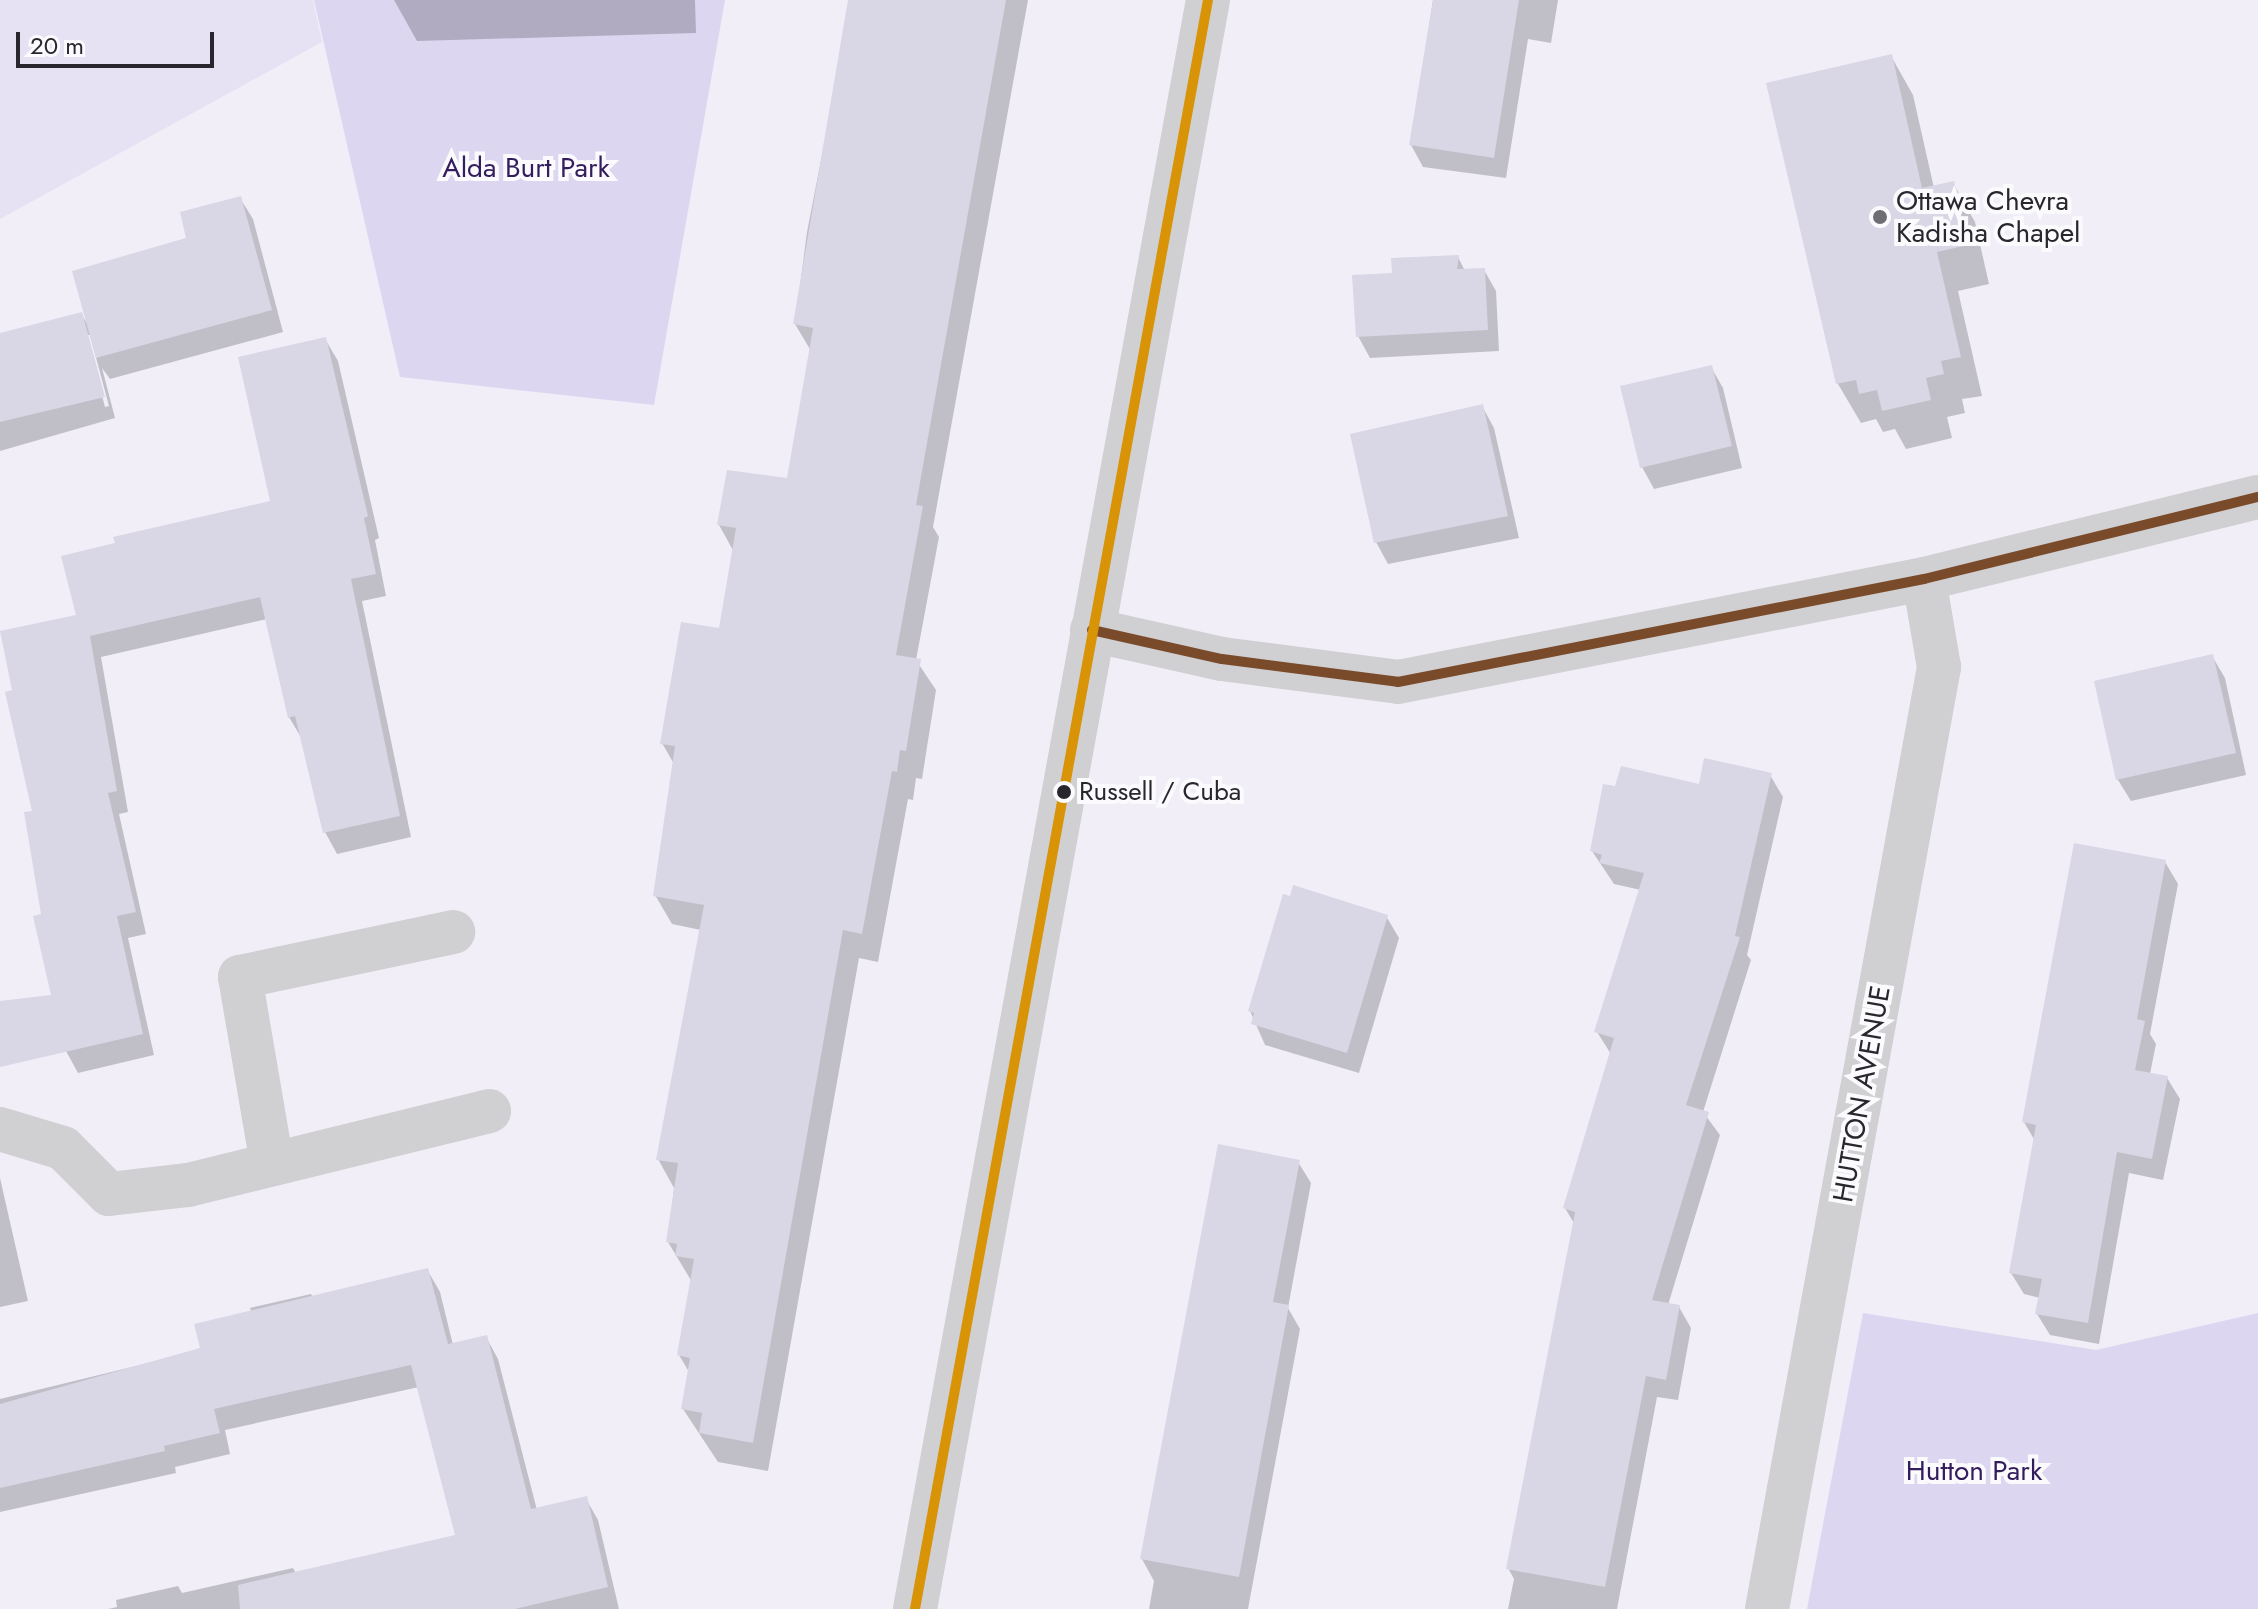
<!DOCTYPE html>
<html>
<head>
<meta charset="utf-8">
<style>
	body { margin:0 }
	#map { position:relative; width:2258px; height:1609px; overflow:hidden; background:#f1eef8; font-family:Jost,sans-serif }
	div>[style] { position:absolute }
	.built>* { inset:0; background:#e6e2f3 }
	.green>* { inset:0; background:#ddd6f1 }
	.shadow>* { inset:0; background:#0003 }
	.building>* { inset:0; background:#d9d6e5 }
	.minor>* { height:44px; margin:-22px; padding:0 22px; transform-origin:22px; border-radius:22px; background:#d0cfd2 }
	.bus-1>* { height:10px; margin:-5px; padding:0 5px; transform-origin:5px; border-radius:5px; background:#7a4b2a }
	.bus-2>* { height:10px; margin:-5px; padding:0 5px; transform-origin:5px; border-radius:5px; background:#d89307 }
	.dots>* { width:22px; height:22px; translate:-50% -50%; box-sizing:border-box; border:4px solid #fbfbfe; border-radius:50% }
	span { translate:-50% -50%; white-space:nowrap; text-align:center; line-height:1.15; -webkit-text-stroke:8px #fbfbfe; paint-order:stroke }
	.bus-label { font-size:26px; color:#28272d }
	.left { translate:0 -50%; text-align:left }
	.park-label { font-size:28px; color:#341d5d }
	.poi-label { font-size:28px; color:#28272d }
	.street-label { font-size:28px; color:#28272d }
	.scale { position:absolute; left:16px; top:32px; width:198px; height:36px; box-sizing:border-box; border:4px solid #28272d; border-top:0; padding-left:10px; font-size:24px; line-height:28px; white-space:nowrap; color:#28272d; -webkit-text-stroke:6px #fbfbfe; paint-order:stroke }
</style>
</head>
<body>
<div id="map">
	<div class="built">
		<div style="clip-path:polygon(0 0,313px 0,322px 42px,0 219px)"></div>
	</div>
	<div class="green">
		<div style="clip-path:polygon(314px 0,725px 0,654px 405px,400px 377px)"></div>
		<div style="clip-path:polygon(1863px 1313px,2096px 1350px,2258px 1313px,2258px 1609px,1807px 1609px)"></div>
	</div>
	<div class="shadow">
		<div style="clip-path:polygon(394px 0,695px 0,696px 33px,417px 41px)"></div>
		<div style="clip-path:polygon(852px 0,1028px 0,933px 527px,939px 537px,916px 660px,936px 690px,922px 779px,916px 778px,913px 800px,908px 799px,878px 962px,859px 958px,768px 1471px,718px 1462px,683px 1409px,689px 1372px,679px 1355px,692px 1282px,668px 1242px,674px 1188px,658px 1159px,701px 930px,672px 924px,655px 895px,674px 764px,662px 743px,720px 630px,734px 552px,719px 525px,789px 480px,811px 351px,795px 324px,807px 232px)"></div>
		<div style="clip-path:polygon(1433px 0,1558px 0,1551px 43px,1528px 39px,1506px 178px,1423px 167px,1411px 145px)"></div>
		<div style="clip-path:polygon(1891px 56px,1913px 95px,1934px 188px,1953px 183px,1975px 222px,1989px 284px,1958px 291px,1982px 396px,1962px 399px,1965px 413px,1947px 417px,1952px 438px,1906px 449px,1895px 429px,1883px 432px,1876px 419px,1861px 423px,1838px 384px,1768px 84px)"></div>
		<div style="clip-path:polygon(evenodd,240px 198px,253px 219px,283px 332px,110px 379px,102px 368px,115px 418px,0 451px,0 336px,81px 314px,88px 325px,240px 198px,86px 335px,90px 335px,109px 406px,105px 407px,86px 335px)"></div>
		<div style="clip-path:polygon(1458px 257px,1465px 271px,1484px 270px,1496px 291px,1499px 351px,1370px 358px,1358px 336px,1394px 275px)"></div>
		<div style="clip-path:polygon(325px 339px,338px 361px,379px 538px,375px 540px,386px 596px,362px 601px,411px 837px,337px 854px,325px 832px,302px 739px,289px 717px,267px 619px,101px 657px,128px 812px,119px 814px,146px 934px,128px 938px,154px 1055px,78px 1073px,66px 1051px,34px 870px,39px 870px,34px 812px,14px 692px,78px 616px,273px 502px)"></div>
		<div style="clip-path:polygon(1711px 367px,1723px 388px,1742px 468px,1654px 489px,1642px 467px)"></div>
		<div style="clip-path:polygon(1482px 406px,1494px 428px,1519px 538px,1388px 564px,1376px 542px)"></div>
		<div style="clip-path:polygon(2212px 656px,2225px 678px,2246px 775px,2131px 801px,2118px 780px,2097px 683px)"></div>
		<div style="clip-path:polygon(1770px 775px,1783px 797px,1747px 955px,1751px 960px,1703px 1112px,1720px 1135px,1668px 1305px,1679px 1307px,1691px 1328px,1678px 1400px,1657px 1397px,1617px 1609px,1508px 1609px,1514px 1579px,1508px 1568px,1575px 1225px,1565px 1208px,1611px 1054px,1597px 1032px,1641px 890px,1614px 884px,1592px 851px,1700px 786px)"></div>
		<div style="clip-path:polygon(2165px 862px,2178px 884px,2150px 1034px,2156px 1044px,2150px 1074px,2167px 1078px,2180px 1099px,2163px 1180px,2129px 1173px,2099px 1344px,2050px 1335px,2037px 1314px,2040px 1298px,2024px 1294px,2011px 1273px,2035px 1141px,2024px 1122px)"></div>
		<div style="clip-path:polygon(1386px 916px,1399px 938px,1359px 1073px,1265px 1045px,1250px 1011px)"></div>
		<div style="clip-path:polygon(1298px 1162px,1311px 1183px,1288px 1308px,1300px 1329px,1248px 1609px,1149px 1609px,1154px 1581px,1142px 1559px)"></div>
		<div style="clip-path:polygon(0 1178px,28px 1301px,0 1307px)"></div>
		<div style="clip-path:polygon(428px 1271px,440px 1292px,453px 1345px,486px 1337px,498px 1359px,537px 1510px,586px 1499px,598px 1520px,619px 1609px,108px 1609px,117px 1607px,116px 1600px,178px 1586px,182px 1593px,293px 1568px,297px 1575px,458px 1537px,419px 1387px,225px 1430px,230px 1454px,175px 1467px,176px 1473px,0 1512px,0 1399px,202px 1350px,252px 1313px,250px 1308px,311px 1294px,315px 1300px)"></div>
	</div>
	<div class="building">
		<div style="clip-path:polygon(848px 0,1006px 0,916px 505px,923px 506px,896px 655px,921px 659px,906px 751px,900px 750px,897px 772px,892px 771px,862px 934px,843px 930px,753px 1443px,699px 1433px,702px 1413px,681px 1409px,690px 1358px,677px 1355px,694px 1259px,675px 1256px,677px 1244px,666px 1242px,678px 1163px,656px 1160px,704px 905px,653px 896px,675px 746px,660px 744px,681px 622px,719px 628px,736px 528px,717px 525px,727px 470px,787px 478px,813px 328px,793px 324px)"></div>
		<div style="clip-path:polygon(1433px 0,1519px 0,1494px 158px,1409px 145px)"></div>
		<div style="clip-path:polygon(1892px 54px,1922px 188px,1954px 181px,1968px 245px,1937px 252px,1961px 357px,1941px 361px,1944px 374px,1926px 378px,1931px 400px,1882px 411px,1877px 390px,1859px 394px,1856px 380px,1836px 384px,1766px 83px)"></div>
		<div style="clip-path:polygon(241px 196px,272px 310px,96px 358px,72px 271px,186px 238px,180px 212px)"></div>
		<div style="clip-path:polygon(1459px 255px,1457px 269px,1485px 268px,1488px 330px,1356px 337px,1352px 275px,1392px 273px,1391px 258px)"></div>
		<div style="clip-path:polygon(82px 312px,105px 397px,0 422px,0 333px)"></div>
		<div style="clip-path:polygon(326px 337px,368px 516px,364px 518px,376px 574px,351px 579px,400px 816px,323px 833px,295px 716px,288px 718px,260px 597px,90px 636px,117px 791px,108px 793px,136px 912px,117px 916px,143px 1034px,0 1067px,0 1001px,51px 995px,33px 916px,41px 914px,24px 812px,32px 811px,5px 692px,12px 690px,0 631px,76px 615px,61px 556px,115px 543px,113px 537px,270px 501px,238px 357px)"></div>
		<div style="clip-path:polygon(1712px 365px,1732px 446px,1640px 468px,1620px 386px)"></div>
		<div style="clip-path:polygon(1483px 404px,1508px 516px,1374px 543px,1350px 434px)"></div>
		<div style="clip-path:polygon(2213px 654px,2236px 753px,2116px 780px,2094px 681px)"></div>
		<div style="clip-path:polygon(1704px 758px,1772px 773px,1735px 936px,1740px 937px,1686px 1105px,1709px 1112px,1652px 1300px,1680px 1305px,1666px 1380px,1646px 1376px,1605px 1587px,1506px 1569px,1575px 1212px,1563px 1208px,1614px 1038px,1594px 1032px,1644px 873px,1599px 863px,1602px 855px,1590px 851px,1603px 784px,1615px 786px,1621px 766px,1699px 784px)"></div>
		<div style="clip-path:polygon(2074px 843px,2166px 860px,2137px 1019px,2145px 1021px,2135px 1070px,2168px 1076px,2152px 1159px,2117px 1152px,2088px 1323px,2035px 1314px,2042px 1279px,2009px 1273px,2036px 1125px,2022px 1122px)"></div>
		<div style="clip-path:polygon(1293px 885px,1388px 915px,1347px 1053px,1251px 1024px,1254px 1013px,1248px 1011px,1283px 894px,1290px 896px)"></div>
		<div style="clip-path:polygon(1218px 1144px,1300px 1160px,1273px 1302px,1289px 1305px,1239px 1577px,1140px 1559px)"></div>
		<div style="clip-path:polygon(428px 1268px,448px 1344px,487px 1335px,531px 1509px,587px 1496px,608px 1587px,515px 1609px,240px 1609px,238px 1585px,455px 1535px,411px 1365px,214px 1409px,220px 1433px,164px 1446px,165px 1451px,0 1488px,0 1404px,200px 1348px,194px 1324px)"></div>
	</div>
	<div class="minor">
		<div style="left:1092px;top:630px;width:133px;rotate:12.6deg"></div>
		<div style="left:1222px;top:659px;width:177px;rotate:7.4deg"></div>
		<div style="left:1398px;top:682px;width:536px;rotate:-11.08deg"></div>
		<div style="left:1924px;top:579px;width:344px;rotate:-13.8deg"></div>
		<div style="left:0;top:1129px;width:66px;rotate:16.8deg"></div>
		<div style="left:63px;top:1148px;width:65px;rotate:45deg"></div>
		<div style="left:109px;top:1194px;width:80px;rotate:-6.5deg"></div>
		<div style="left:188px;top:1185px;width:310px;rotate:-13.8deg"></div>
		<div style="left:272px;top:1164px;width:190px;rotate:-99.7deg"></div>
		<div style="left:240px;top:977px;width:218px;rotate:-11.9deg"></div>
		<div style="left:915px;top:1609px;width:1635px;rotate:-79.68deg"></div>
		<div style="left:1767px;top:1609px;width:958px;rotate:-79.65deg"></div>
		<div style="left:1939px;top:667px;width:89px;rotate:-99.7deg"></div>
	</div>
	<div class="bus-1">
		<div style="left:1092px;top:630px;width:133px;rotate:12.6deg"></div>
		<div style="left:1222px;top:659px;width:177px;rotate:7.4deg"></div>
		<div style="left:1398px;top:682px;width:536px;rotate:-11.08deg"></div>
		<div style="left:1924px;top:579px;width:344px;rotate:-13.8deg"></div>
	</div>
	<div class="bus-2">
		<div style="left:915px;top:1609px;width:1635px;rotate:-79.68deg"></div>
	</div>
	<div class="dots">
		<div style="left:1880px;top:217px;background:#6e6d74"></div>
		<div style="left:1064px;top:792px;background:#28272d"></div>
	</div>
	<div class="bus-label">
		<span class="left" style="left:1079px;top:792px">Russell / Cuba</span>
	</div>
	<div class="park-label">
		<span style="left:526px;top:168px">Alda Burt Park</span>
		<span style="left:1974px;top:1471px">Hutton Park</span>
	</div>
	<div class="poi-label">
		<span class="left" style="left:1896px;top:217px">Ottawa Chevra<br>Kadisha Chapel</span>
	</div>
	<div class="street-label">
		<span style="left:1862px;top:1094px;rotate:-80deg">HUTTON AVENUE</span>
	</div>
	<div class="scale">20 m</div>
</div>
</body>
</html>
